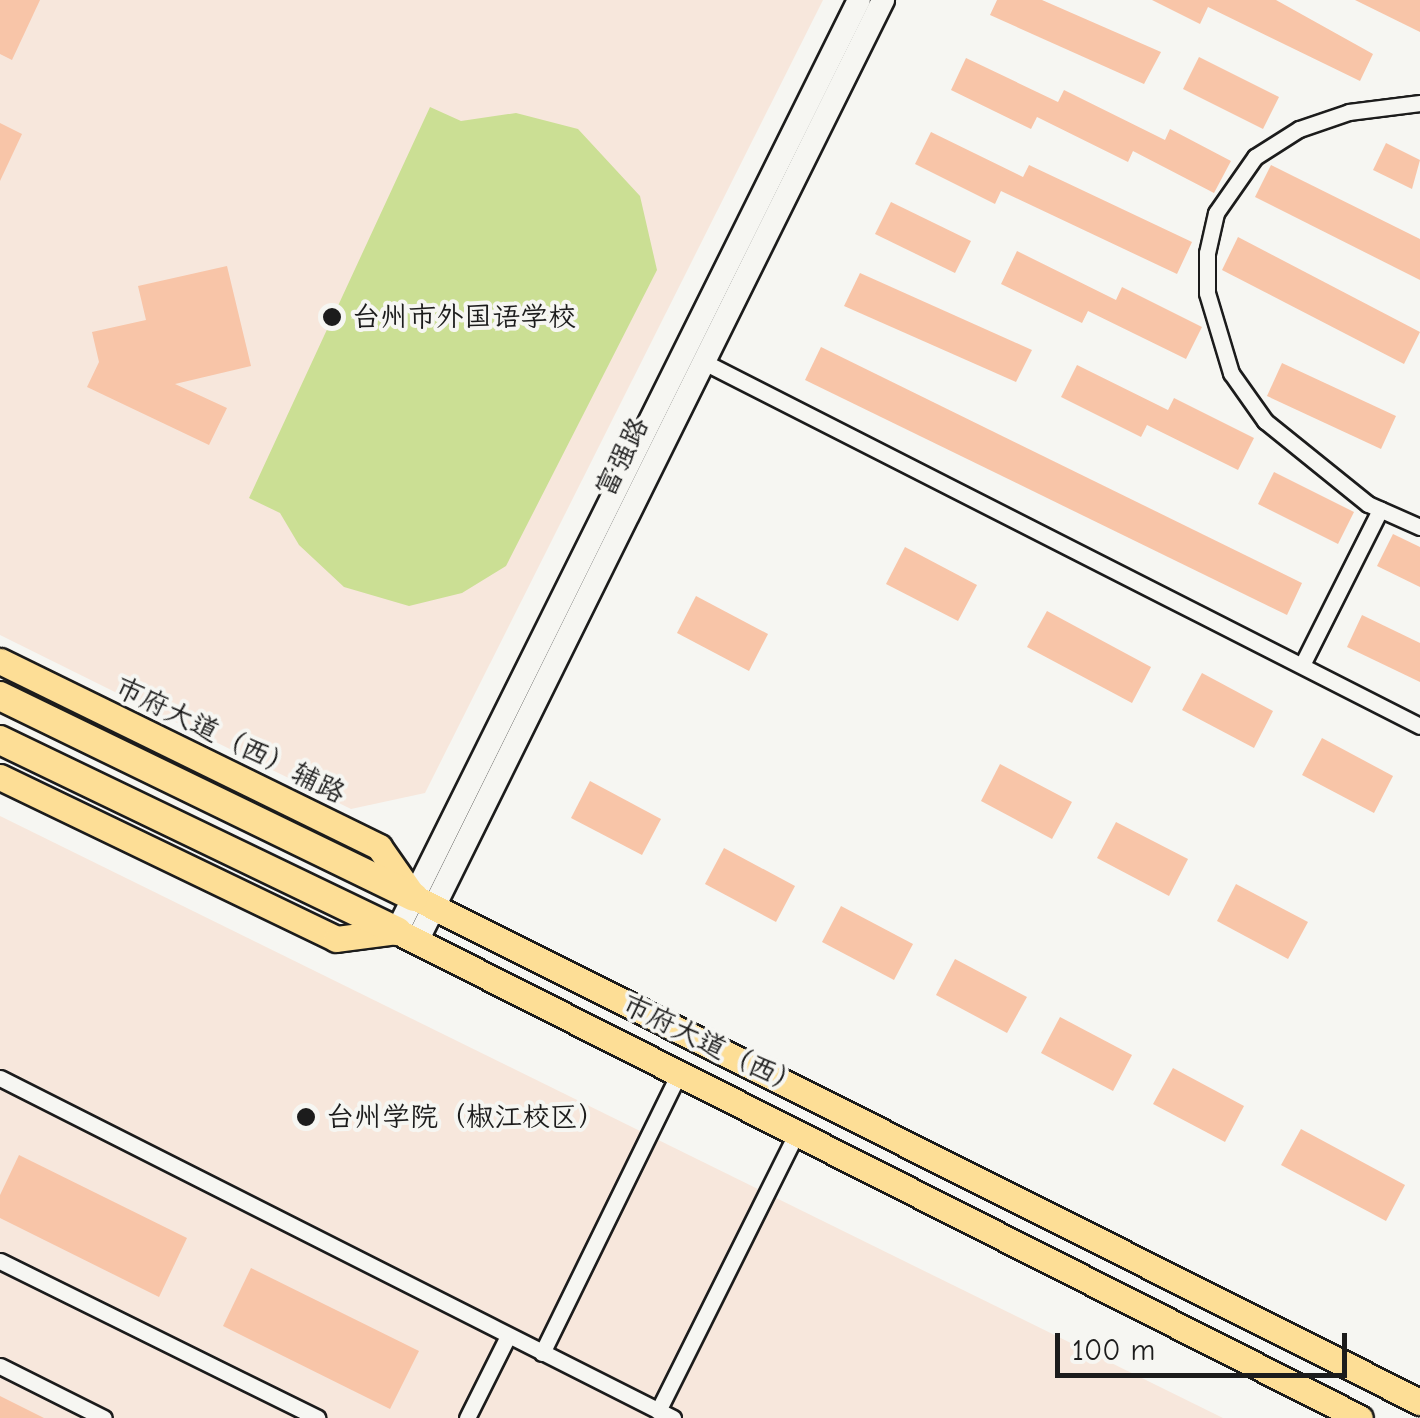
<!DOCTYPE html>
<html>
<head>
<meta charset="utf-8">
<style>
	body { margin:0 }
	#map { position:relative; width:1420px; height:1418px; overflow:hidden; background:#f6f6f2; font-family:"Comic Neue","LXGW WenKai TC",sans-serif }
	div>[style] { position:absolute }
	.built>* { inset:0; background:#f7e7dc }
	.green>* { inset:0; background:#cbdf94 }
	.building>* { inset:0; background:#f8c5a8 }
	.roads { filter:drop-shadow(2px 0 #1c1c1c) drop-shadow(-2px 0 #1c1c1c) drop-shadow(0 2px #1c1c1c) drop-shadow(0 -2px #1c1c1c) }
	.minor>* { height:15px; margin:-7.5px; padding:0 7.5px; transform-origin:7.5px; border-radius:7.5px; background:#f6f6f2 }
	.secondary>* { height:22px; margin:-11px; padding:0 11px; transform-origin:11px; border-radius:11px; background:#f6f6f2 }
	.primary>* { height:25px; margin:-12.5px; padding:0 12.5px; transform-origin:12.5px; border-radius:12.5px; background:#fdde96 }
	.trunk>* { height:28px; margin:-14px; padding:0 14px; transform-origin:14px; border-radius:14px; background:#fdde96 }
	.dots>* { width:28px; height:28px; translate:-50% -50%; box-sizing:border-box; border:5px solid #f6f6f2; border-radius:50% }
	span { translate:-50% -50%; white-space:nowrap; text-align:center; line-height:1.15; -webkit-text-stroke:8px #f6f6f2; paint-order:stroke }
	.poi-label { font-size:28px; color:#1c1c1c }
	.left { translate:0 -50%; text-align:left }
	.street-label { font-size:28px; color:#1c1c1c }
	.scale { position:absolute; left:1055px; top:1333px; width:292px; height:45px; box-sizing:border-box; border:5px solid #1c1c1c; border-top:0; padding-left:12px; font-size:30px; line-height:35px; white-space:nowrap; color:#1c1c1c; -webkit-text-stroke:8px #f6f6f2; paint-order:stroke }
</style>
</head>
<body>
<div id="map">
	<div class="built">
		<div style="clip-path:polygon(0 0,823px 0,425px 793px,351px 809px,0 635px)"></div>
		<div style="clip-path:polygon(0 816px,1223px 1418px,0 1418px)"></div>
	</div>
	<div class="green">
		<div style="clip-path:polygon(430px 107px,461px 121px,516px 113px,578px 129px,640px 196px,657px 270px,506px 566px,462px 593px,409px 606px,344px 587px,299px 545px,280px 513px,249px 498px)"></div>
	</div>
	<div class="building">
		<div style="clip-path:polygon(0 0,40px 0,12px 60px,0 54px)"></div>
		<div style="clip-path:polygon(997px 0,1042px 0,1161px 52px,1144px 84px,990px 15px)"></div>
		<div style="clip-path:polygon(1152px 0,1276px 0,1373px 54px,1360px 81px,1208px 7px,1200px 24px)"></div>
		<div style="clip-path:polygon(1355px 0,1420px 0,1420px 32px)"></div>
		<div style="clip-path:polygon(1199px 57px,1279px 97px,1263px 129px,1183px 89px)"></div>
		<div style="clip-path:polygon(966px 58px,1058px 102px,1064px 90px,1165px 140px,1170px 129px,1231px 161px,1214px 193px,1133px 151px,1128px 162px,1037px 117px,1031px 129px,951px 90px)"></div>
		<div style="clip-path:polygon(0 123px,22px 134px,0 181px)"></div>
		<div style="clip-path:polygon(931px 132px,1023px 177px,1029px 165px,1192px 242px,1177px 274px,1001px 191px,995px 204px,915px 164px)"></div>
		<div style="clip-path:polygon(1386px 143px,1420px 160px,1412px 189px,1373px 170px)"></div>
		<div style="clip-path:polygon(1271px 165px,1420px 239px,1420px 280px,1255px 197px)"></div>
		<div style="clip-path:polygon(891px 202px,971px 241px,955px 273px,875px 234px)"></div>
		<div style="clip-path:polygon(1238px 237px,1420px 332px,1404px 364px,1222px 270px)"></div>
		<div style="clip-path:polygon(1017px 251px,1116px 300px,1122px 287px,1202px 327px,1186px 359px,1088px 311px,1082px 323px,1001px 284px)"></div>
		<div style="clip-path:polygon(227px 266px,251px 366px,175px 384px,227px 408px,209px 445px,87px 387px,99px 362px,92px 332px,146px 320px,138px 286px)"></div>
		<div style="clip-path:polygon(860px 273px,1032px 350px,1016px 382px,844px 306px)"></div>
		<div style="clip-path:polygon(821px 347px,1302px 583px,1287px 615px,805px 380px)"></div>
		<div style="clip-path:polygon(1282px 363px,1396px 416px,1381px 449px,1267px 396px)"></div>
		<div style="clip-path:polygon(1077px 365px,1168px 410px,1174px 398px,1254px 438px,1238px 470px,1147px 425px,1141px 437px,1061px 397px)"></div>
		<div style="clip-path:polygon(1274px 472px,1354px 512px,1338px 544px,1258px 504px)"></div>
		<div style="clip-path:polygon(1393px 534px,1420px 547px,1420px 587px,1377px 566px)"></div>
		<div style="clip-path:polygon(905px 547px,977px 585px,958px 621px,886px 584px)"></div>
		<div style="clip-path:polygon(696px 596px,768px 634px,749px 671px,677px 633px)"></div>
		<div style="clip-path:polygon(1047px 611px,1151px 667px,1132px 703px,1027px 647px)"></div>
		<div style="clip-path:polygon(1362px 615px,1420px 643px,1420px 682px,1347px 647px)"></div>
		<div style="clip-path:polygon(1202px 673px,1273px 711px,1254px 748px,1182px 710px)"></div>
		<div style="clip-path:polygon(1322px 738px,1393px 776px,1374px 813px,1302px 775px)"></div>
		<div style="clip-path:polygon(1000px 764px,1072px 802px,1052px 839px,981px 801px)"></div>
		<div style="clip-path:polygon(590px 781px,661px 819px,642px 855px,571px 818px)"></div>
		<div style="clip-path:polygon(1116px 822px,1188px 859px,1169px 896px,1097px 858px)"></div>
		<div style="clip-path:polygon(724px 848px,795px 886px,776px 922px,705px 884px)"></div>
		<div style="clip-path:polygon(1236px 884px,1308px 922px,1288px 959px,1217px 921px)"></div>
		<div style="clip-path:polygon(841px 906px,913px 944px,894px 980px,822px 942px)"></div>
		<div style="clip-path:polygon(955px 959px,1027px 997px,1007px 1033px,936px 995px)"></div>
		<div style="clip-path:polygon(1060px 1017px,1132px 1055px,1113px 1091px,1041px 1053px)"></div>
		<div style="clip-path:polygon(1173px 1068px,1244px 1106px,1225px 1142px,1153px 1104px)"></div>
		<div style="clip-path:polygon(1301px 1129px,1405px 1185px,1386px 1221px,1281px 1165px)"></div>
		<div style="clip-path:polygon(19px 1155px,187px 1238px,159px 1297px,0 1218px,0 1195px)"></div>
		<div style="clip-path:polygon(251px 1268px,419px 1351px,390px 1409px,223px 1326px)"></div>
		<div style="clip-path:polygon(0 1396px,44px 1418px,0 1418px)"></div>
	</div>
	<div class="roads">
		<div class="minor">
			<div style="left:1420px;top:103px;width:72px;rotate:172.8deg"></div>
			<div style="left:1349px;top:112px;width:53px;rotate:161.2deg"></div>
			<div style="left:1299px;top:129px;width:52px;rotate:147.5deg"></div>
			<div style="left:1255px;top:157px;width:68px;rotate:124.9deg"></div>
			<div style="left:1216px;top:213px;width:41px;rotate:102.7deg"></div>
			<div style="left:1207px;top:253px;width:40px;rotate:90deg"></div>
			<div style="left:1207px;top:293px;width:84px;rotate:73.3deg"></div>
			<div style="left:1231px;top:373px;width:59px;rotate:54.7deg"></div>
			<div style="left:1265px;top:421px;width:132px;rotate:38.9deg"></div>
			<div style="left:1368px;top:504px;width:57px;rotate:23.9deg"></div>
			<div style="left:702px;top:361px;width:805px;rotate:26.95deg"></div>
			<div style="left:1302px;top:665px;width:174px;rotate:-63.3deg"></div>
			<div style="left:0;top:1078px;width:754px;rotate:26.8deg"></div>
			<div style="left:0;top:1261px;width:354px;rotate:26.3deg"></div>
			<div style="left:542px;top:1353px;width:309px;rotate:-63.9deg"></div>
			<div style="left:0;top:1366px;width:116px;rotate:26.6deg"></div>
			<div style="left:658px;top:1411px;width:307px;rotate:-63.5deg"></div>
			<div style="left:467px;top:1418px;width:92px;rotate:-63.4deg"></div>
		</div>
		<div class="secondary">
			<div style="left:397px;top:931px;width:1039px;rotate:-63.61deg"></div>
			<div style="left:417px;top:941px;width:1050px;rotate:-63.65deg"></div>
		</div>
		<div class="primary">
			<div style="left:0;top:661px;width:422px;rotate:26.1deg"></div>
			<div style="left:379px;top:847px;width:61px;rotate:55deg"></div>
			<div style="left:414px;top:897px;width:1126px;rotate:26.66deg"></div>
			<div style="left:0;top:777px;width:373px;rotate:25.7deg"></div>
			<div style="left:336px;top:939px;width:62px;rotate:-7.5deg"></div>
			<div style="left:397px;top:931px;width:1079px;rotate:26.83deg"></div>
		</div>
		<div class="trunk">
			<div style="left:0;top:696px;width:460px;rotate:25.9deg"></div>
			<div style="left:0;top:740px;width:441px;rotate:25.7deg"></div>
		</div>
	</div>
	<div class="dots">
		<div style="left:332px;top:317px;background:#1c1c1c"></div>
		<div style="left:306px;top:1117px;background:#1c1c1c"></div>
	</div>
	<div class="poi-label">
		<span class="left" style="left:352px;top:317px">台州市外国语学校</span>
		<span class="left" style="left:326px;top:1117px">台州学院（椒江校区）</span>
	</div>
	<div class="street-label">
		<span style="left:622px;top:457px;rotate:-64deg">富强路</span>
		<span style="left:230px;top:740px;rotate:26deg">市府大道（西）辅路</span>
		<span style="left:712px;top:1045px;rotate:26deg">市府大道（西）</span>
	</div>
	<div class="scale">100 m</div>
</div>
</body>
</html>
